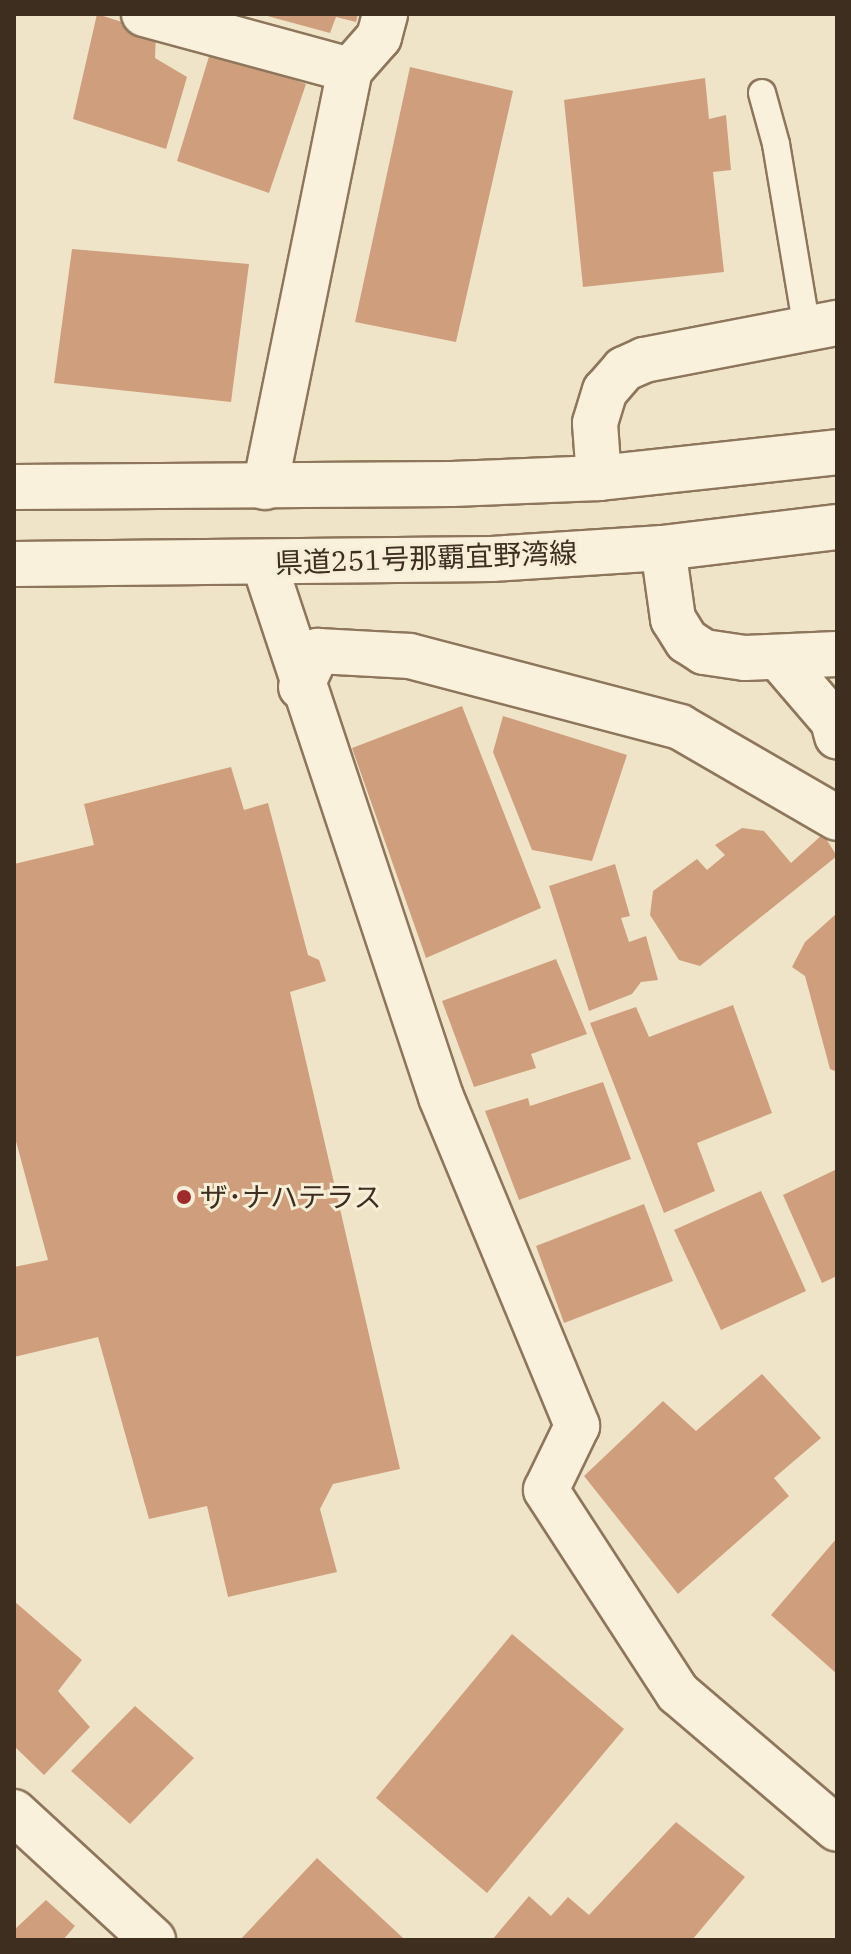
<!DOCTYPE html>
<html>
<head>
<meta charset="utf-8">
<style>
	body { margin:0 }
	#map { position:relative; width:851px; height:1954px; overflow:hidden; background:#f0e4c8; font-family:"IBM Plex Serif","Noto Sans JP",serif }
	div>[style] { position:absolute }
	.building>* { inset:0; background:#cf9f7d }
	.roads { filter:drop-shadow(2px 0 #8d765c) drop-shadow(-2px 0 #8d765c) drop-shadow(0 2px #8d765c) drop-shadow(0 -2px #8d765c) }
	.service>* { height:26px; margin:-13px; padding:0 13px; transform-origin:13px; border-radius:13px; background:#faf1dc }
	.minor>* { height:44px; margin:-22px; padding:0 22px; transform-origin:22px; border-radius:22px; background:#faf1dc }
	.secondary>* { height:44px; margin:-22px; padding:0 22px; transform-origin:22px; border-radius:22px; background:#faf1dc }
	.dots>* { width:22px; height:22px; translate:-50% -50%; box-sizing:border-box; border:4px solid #f7eed8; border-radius:50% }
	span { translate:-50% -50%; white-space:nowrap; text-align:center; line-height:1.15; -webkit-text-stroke:6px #f7eed8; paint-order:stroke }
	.street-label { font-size:28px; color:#3d2e20 }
	.poi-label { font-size:28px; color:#3d2e20 }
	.left { translate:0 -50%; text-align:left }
	.frame { position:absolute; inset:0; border:16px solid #3d2e20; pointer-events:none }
</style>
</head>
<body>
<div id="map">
	<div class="building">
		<div style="clip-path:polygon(97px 14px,156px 33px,155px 58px,187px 77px,166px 149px,73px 119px)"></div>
		<div style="clip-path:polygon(260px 14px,358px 14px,356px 22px,336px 17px,330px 33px)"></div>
		<div style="clip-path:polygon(211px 50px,306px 84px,269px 193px,177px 161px)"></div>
		<div style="clip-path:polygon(410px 67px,513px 91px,456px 342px,355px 322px)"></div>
		<div style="clip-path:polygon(705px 78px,709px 119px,726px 115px,731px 170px,713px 172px,724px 272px,583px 287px,564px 100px)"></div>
		<div style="clip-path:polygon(72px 249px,249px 264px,231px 402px,54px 383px)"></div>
		<div style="clip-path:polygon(462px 706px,541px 908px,426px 958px,352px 748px)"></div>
		<div style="clip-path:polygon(503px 716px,627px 755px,592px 861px,532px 850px,493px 752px)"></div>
		<div style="clip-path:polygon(231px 767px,244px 810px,268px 803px,308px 955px,319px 960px,326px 981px,290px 992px,400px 1469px,333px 1484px,320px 1509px,337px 1572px,228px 1597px,207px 1506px,149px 1519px,98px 1337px,14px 1357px,14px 1267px,48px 1260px,14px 1134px,14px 864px,94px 845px,84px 804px)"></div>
		<div style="clip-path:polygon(742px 828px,764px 831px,791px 863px,823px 834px,837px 856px,700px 966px,679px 960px,650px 915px,653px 891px,697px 859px,707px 870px,725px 855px,715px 845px)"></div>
		<div style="clip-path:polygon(615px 864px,630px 916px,621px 918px,629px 942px,646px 936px,658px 980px,641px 982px,632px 994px,589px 1011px,549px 886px)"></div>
		<div style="clip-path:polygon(837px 913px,837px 1072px,830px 1069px,805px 976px,792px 967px,805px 942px)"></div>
		<div style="clip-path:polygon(556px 959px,587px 1034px,531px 1054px,536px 1068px,474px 1087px,442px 1001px)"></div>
		<div style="clip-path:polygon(733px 1005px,772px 1113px,697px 1143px,715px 1191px,664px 1213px,590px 1023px,636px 1007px,649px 1037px)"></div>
		<div style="clip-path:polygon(603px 1082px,631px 1159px,519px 1200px,485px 1111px,528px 1098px,530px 1106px)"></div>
		<div style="clip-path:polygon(837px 1169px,837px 1276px,822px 1283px,783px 1195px)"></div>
		<div style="clip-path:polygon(761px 1191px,806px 1291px,721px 1330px,674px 1230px)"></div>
		<div style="clip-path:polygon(644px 1204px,673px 1281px,564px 1323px,536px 1246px)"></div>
		<div style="clip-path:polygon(762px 1374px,821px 1438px,774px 1478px,789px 1496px,678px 1594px,584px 1476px,663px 1401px,696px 1431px)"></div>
		<div style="clip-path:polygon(837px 1538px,837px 1674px,771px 1615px)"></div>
		<div style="clip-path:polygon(14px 1601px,82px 1660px,58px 1691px,90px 1727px,44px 1775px,14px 1746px)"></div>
		<div style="clip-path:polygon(512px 1634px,624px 1729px,487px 1893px,376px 1798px)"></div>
		<div style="clip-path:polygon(135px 1706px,194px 1758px,130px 1824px,71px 1771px)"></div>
		<div style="clip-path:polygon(676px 1822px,745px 1877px,692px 1940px,492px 1940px,529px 1896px,551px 1916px,568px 1897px,589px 1915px)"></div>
		<div style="clip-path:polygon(317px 1858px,403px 1938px,401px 1940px,240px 1940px)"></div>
		<div style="clip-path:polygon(46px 1900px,75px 1926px,63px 1940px,14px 1940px,14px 1930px)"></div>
	</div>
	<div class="roads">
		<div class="service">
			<div style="left:762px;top:93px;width:53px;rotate:74.6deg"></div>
			<div style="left:776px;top:144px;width:188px;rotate:80.5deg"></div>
		</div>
		<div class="minor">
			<div style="left:144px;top:14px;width:213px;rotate:15.2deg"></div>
			<div style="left:599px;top:478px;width:55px;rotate:-94.2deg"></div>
			<div style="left:595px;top:423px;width:34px;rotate:-73deg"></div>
			<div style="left:605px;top:391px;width:29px;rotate:-49deg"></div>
			<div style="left:624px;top:369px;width:22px;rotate:-24deg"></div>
			<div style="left:644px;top:360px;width:197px;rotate:-10.9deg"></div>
			<div style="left:265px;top:487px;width:426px;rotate:-78.5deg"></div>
			<div style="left:350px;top:70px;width:44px;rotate:-48.7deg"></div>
			<div style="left:379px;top:37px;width:24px;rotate:-75deg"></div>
			<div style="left:663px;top:548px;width:72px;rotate:82deg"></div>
			<div style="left:673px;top:619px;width:26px;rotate:58deg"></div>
			<div style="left:687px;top:641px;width:20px;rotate:33deg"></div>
			<div style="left:704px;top:652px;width:41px;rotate:8.3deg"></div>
			<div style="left:745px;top:658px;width:92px;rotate:-2.5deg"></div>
			<div style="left:264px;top:563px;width:563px;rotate:71.66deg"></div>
			<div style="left:441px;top:1097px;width:356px;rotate:67.5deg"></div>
			<div style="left:577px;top:1426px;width:71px;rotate:115.8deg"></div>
			<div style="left:546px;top:1490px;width:242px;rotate:57deg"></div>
			<div style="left:678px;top:1693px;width:209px;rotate:40.5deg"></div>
			<div style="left:779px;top:658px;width:83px;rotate:49.4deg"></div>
			<div style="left:833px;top:721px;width:16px;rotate:75deg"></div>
			<div style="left:301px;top:687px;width:40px;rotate:-65deg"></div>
			<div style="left:318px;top:651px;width:92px;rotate:3.1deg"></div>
			<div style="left:410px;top:656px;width:279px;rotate:14.7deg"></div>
			<div style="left:680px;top:727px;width:181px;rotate:30.1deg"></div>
			<div style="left:14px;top:1812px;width:189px;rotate:42.6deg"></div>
		</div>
		<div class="secondary">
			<div style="left:14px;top:487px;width:438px;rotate:-0.4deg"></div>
			<div style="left:452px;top:484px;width:147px;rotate:-2.3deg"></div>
			<div style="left:599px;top:478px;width:239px;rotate:-6.2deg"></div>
			<div style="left:14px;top:564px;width:478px;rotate:-0.6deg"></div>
			<div style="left:492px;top:559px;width:171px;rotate:-3.7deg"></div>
			<div style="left:663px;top:548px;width:175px;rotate:-6.9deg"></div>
		</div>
	</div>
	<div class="dots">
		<div style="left:184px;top:1197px;background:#9e2a2b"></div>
	</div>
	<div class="street-label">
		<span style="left:426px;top:558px;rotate:-2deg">県道251号那覇宜野湾線</span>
	</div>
	<div class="poi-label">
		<span class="left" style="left:200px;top:1197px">ザ･ナハテラス</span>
	</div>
	<div class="frame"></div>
</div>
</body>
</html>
